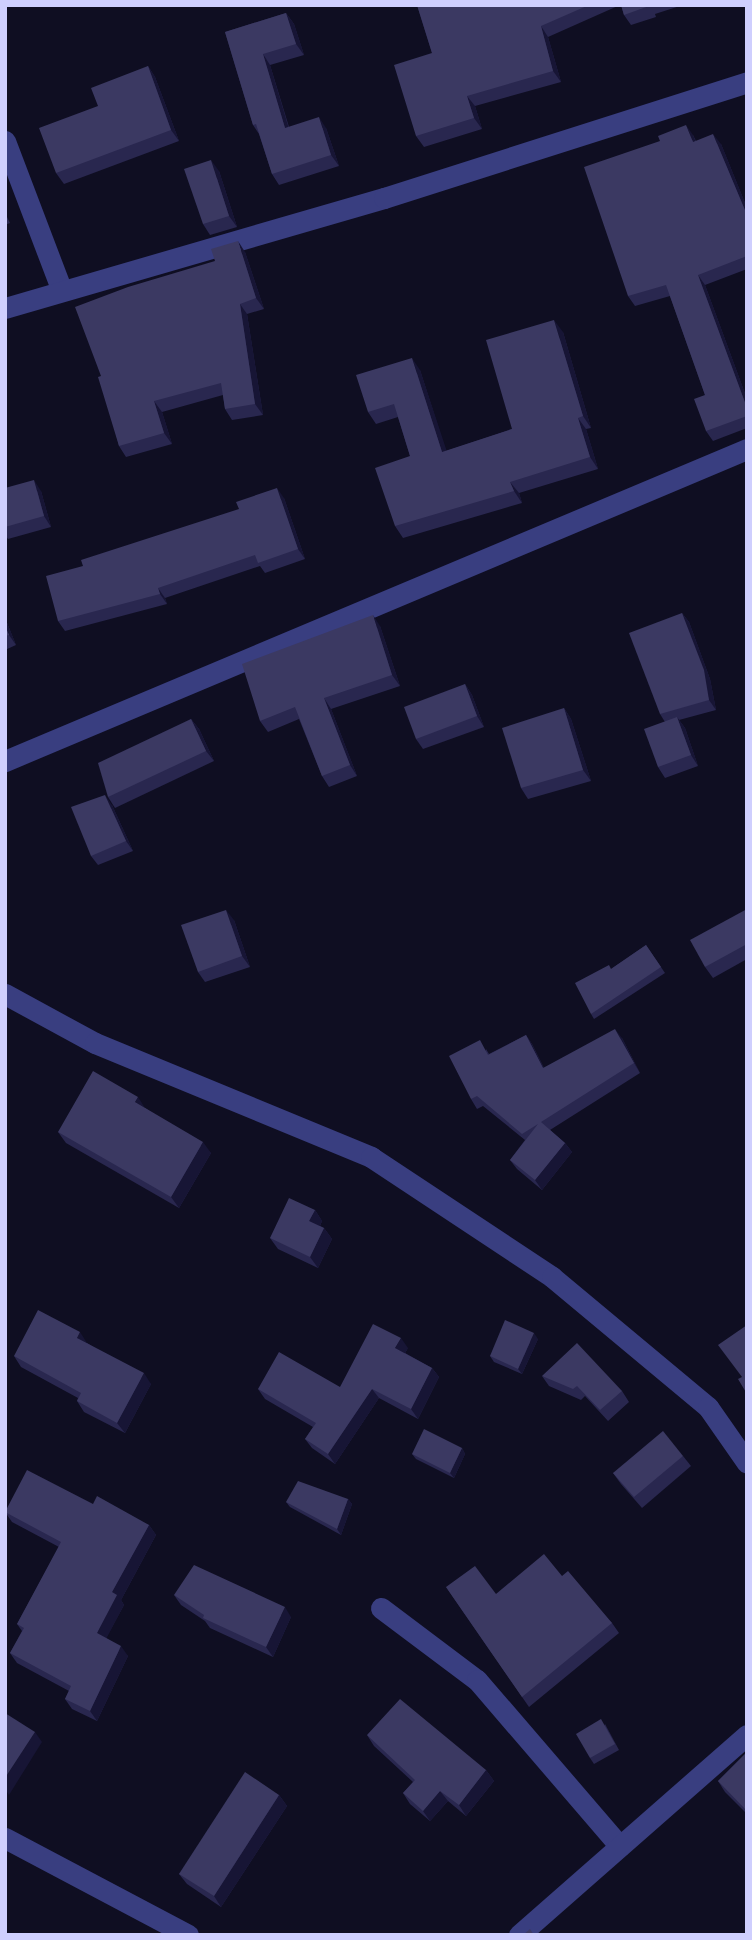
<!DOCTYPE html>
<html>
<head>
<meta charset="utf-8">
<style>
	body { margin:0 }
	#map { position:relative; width:752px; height:1940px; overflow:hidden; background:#0f0e22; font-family:Lato,sans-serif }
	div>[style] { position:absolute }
	.minor>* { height:21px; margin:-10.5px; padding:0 10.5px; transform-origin:10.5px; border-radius:10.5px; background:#393e80 }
	.wall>* { inset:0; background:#29274f }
	.shaded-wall>* { inset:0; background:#171535 }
	.building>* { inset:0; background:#3b3962 }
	span { translate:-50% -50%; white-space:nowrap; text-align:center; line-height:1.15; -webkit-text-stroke:6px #0f0e22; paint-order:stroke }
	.frame { position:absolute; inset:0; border:7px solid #cfcffe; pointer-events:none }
</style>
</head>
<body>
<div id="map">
	<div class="minor">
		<div style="left:5px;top:141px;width:160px;rotate:69.2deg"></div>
		<div style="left:5px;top:308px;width:395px;rotate:-16.2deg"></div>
		<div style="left:384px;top:198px;width:381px;rotate:-17.7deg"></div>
		<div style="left:5px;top:761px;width:805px;rotate:-22.81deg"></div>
		<div style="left:5px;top:994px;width:102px;rotate:28.6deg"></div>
		<div style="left:95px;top:1043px;width:299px;rotate:22.4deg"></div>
		<div style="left:371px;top:1157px;width:217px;rotate:33.5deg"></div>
		<div style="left:552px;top:1277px;width:203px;rotate:39.8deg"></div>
		<div style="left:708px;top:1407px;width:68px;rotate:55.1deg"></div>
		<div style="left:381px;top:1608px;width:120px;rotate:36.9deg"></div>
		<div style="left:477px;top:1680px;width:219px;rotate:49.3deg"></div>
		<div style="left:5px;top:1838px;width:207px;rotate:27.9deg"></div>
		<div style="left:519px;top:1935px;width:303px;rotate:-41.3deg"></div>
	</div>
	<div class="wall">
		<div style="clip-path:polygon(417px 5px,620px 5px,548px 37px,561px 82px,475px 106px,482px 129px,424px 147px,416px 136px,432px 53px)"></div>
		<div style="clip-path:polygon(621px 5px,683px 5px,655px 14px,656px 17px,631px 25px,624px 15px)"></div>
		<div style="clip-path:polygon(286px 13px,294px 24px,304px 55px,270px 65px,289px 127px,326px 128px,339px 166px,279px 185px,272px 174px,259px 134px,253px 125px,225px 32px)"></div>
		<div style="clip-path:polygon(148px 66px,155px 77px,179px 141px,64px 184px,56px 173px)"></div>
		<div style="clip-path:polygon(693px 135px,696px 141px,721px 144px,747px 208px,747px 269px,705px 285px,747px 399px,747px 428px,713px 441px,706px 431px,705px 395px,670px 296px,635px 306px,628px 296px)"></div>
		<div style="clip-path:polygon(219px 171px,237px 227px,210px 235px,203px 224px)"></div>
		<div style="clip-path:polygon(5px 213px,10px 223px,5px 225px)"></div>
		<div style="clip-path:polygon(245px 252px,264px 309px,247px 314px,263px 415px,232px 420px,225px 409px,223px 395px,162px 412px,172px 444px,126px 457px,119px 446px,101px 376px)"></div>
		<div style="clip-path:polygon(563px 332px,591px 428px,586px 429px,598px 469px,519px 493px,522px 503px,403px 538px,395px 526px,410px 456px,398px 417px,376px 424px,368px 412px,420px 370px,446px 451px,512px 429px)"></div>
		<div style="clip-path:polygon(5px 488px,41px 491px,51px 527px,8px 539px,5px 535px)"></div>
		<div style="clip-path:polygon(284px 498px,305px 559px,265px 573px,260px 566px,165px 598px,167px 604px,65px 631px,58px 621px,83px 566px)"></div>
		<div style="clip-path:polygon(682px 613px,689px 622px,710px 679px,716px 710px,679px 720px,685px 728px,698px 766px,665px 778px,658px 767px,665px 722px,660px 714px)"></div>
		<div style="clip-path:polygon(5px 618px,16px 645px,5px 650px)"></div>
		<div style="clip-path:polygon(380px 626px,400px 686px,331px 709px,357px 776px,329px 787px,322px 776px,299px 719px,268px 732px,260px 721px)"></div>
		<div style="clip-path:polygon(465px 684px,472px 695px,484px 727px,423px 749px,416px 739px)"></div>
		<div style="clip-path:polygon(564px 708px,571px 719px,591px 781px,528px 799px,521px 788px)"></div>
		<div style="clip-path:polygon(191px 719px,199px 729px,214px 761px,115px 808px,108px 797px)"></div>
		<div style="clip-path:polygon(112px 805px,133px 851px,98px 865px,91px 856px)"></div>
		<div style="clip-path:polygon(747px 909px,747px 959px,713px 978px,705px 967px)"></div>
		<div style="clip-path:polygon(234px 920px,250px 967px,205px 982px,198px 972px)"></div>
		<div style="clip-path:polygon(646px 945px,665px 973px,594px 1019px,591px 1014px,611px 969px)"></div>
		<div style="clip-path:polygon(526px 1035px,532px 1044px,544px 1068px,622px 1038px,640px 1073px,550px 1130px,565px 1143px,572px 1152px,542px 1190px,517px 1169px,510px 1160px,525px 1140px,483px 1106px,477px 1109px,471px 1099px,486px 1049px,489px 1054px)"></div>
		<div style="clip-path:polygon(145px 1108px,211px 1153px,179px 1208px,66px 1143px,58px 1132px)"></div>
		<div style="clip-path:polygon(315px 1210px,322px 1221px,320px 1226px,324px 1228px,332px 1239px,318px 1268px,278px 1249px,270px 1238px)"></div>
		<div style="clip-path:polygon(538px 1339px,522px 1374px,494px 1362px,490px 1356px)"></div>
		<div style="clip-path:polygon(87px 1343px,151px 1384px,125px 1433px,84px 1412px,77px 1401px,78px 1398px,21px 1367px,14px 1356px)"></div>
		<div style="clip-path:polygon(408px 1348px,405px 1353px,432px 1368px,439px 1377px,418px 1419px,379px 1398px,335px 1464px,312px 1448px,305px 1439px,313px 1427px,265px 1399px,258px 1389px,340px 1387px)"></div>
		<div style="clip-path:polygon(542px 1376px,622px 1391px,629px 1402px,608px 1421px,585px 1396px,581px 1400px,549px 1386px)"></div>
		<div style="clip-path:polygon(462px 1448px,465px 1454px,454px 1478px,416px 1459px,412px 1454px)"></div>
		<div style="clip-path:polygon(683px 1456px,691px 1466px,642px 1508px,621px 1484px,613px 1473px)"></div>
		<div style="clip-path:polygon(348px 1499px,352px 1504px,341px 1535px,290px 1507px,286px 1502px)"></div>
		<div style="clip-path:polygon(93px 1504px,149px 1525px,156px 1535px,121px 1600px,124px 1605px,106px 1638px,128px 1656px,97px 1721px,72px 1709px,65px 1699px,69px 1691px,17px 1663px,10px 1653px,22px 1631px,17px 1624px,59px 1547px,12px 1522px,5px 1512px)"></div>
		<div style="clip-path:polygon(562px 1576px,612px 1623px,619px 1633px,529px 1707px,446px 1587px,496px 1594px)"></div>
		<div style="clip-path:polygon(174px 1595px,291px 1617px,273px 1657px,210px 1628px,205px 1621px,181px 1605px)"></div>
		<div style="clip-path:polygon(605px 1724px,619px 1750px,594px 1764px,590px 1758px)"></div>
		<div style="clip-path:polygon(367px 1735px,486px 1770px,494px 1781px,466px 1816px,448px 1801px,430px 1821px,410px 1804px,403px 1793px,413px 1782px,374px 1746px)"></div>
		<div style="clip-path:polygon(747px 1752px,747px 1814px,725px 1792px,718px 1781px)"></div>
		<div style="clip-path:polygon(279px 1795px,287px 1806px,221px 1907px,187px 1884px,179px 1874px)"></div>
	</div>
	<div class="shaded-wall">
		<div style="clip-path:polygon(286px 13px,294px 24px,304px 55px,296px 44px)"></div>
		<div style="clip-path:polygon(541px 26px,548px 37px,561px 82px,553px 71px)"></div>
		<div style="clip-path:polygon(263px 54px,270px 65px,292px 139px,285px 128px)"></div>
		<div style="clip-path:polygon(148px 66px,155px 77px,179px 141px,171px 130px)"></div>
		<div style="clip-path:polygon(467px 96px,475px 106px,482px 129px,474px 118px)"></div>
		<div style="clip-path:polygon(319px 117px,326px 128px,339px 166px,331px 155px)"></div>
		<div style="clip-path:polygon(686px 125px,693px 135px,700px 153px,693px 142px)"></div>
		<div style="clip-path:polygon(713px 134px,721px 144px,747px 208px,747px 215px)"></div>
		<div style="clip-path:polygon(211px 160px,219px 171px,237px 227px,229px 216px)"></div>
		<div style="clip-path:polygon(238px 241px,245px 252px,264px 309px,256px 298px)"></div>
		<div style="clip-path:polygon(698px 275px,705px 285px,747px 399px,747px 408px)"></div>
		<div style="clip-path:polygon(240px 304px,247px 314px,263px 415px,255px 404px)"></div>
		<div style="clip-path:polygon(554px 320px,563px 332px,591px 428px,583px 416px)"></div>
		<div style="clip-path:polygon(412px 358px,420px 370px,451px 464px,442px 452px)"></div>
		<div style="clip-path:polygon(154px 401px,162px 412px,172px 444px,164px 433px)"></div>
		<div style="clip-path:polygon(578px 418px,586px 429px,598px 469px,590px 457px)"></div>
		<div style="clip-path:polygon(34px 480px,41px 491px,51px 527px,44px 516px)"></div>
		<div style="clip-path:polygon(510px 482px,519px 493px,522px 503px,514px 491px)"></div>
		<div style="clip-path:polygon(277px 488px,284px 498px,305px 559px,298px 549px)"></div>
		<div style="clip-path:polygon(158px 588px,165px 598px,167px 604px,160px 594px)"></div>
		<div style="clip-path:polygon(682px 613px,689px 622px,710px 679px,716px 710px,709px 700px)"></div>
		<div style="clip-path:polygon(373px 615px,380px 626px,400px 686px,392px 675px)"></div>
		<div style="clip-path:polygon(5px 618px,16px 645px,9px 635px,5px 626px)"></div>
		<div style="clip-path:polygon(465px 684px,472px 695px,484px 727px,477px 716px)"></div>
		<div style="clip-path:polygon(324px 698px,331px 709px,357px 776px,350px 765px)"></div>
		<div style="clip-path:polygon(564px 708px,571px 719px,591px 781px,583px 770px)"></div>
		<div style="clip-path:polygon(677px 717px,685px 728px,698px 766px,691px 755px)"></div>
		<div style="clip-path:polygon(191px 719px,199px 729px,214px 761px,206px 751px)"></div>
		<div style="clip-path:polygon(105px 795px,112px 805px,133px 851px,126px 841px)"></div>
		<div style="clip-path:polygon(226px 910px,234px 920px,250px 967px,242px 956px)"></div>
		<div style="clip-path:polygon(615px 1029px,622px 1038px,640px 1073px,634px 1063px)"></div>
		<div style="clip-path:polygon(526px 1035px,532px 1044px,549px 1078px,543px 1068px)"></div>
		<div style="clip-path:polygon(138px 1097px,145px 1108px,135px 1102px)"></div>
		<div style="clip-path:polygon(203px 1142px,211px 1153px,179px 1208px,171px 1197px)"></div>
		<div style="clip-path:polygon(565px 1143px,572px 1152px,542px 1190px,535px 1180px)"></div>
		<div style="clip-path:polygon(315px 1210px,322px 1221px,317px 1232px,309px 1221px)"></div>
		<div style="clip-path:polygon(324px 1228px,332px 1239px,318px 1268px,310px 1257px)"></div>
		<div style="clip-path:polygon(80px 1332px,87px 1343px,84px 1349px,77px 1338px)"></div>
		<div style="clip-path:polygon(534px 1333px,538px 1339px,522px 1374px,518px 1369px)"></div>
		<div style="clip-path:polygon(401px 1338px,408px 1348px,402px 1358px,395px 1348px)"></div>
		<div style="clip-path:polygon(432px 1368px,439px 1377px,418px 1419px,411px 1409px)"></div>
		<div style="clip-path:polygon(144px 1373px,151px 1384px,125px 1433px,117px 1423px)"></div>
		<div style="clip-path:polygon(372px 1389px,379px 1398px,335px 1464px,328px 1454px)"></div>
		<div style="clip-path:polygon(462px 1448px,465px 1454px,454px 1478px,450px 1473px)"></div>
		<div style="clip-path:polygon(348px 1499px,352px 1504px,341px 1535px,337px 1529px)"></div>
		<div style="clip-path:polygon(149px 1525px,156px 1535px,121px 1600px,124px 1605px,104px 1643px,97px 1633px,112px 1592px)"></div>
		<div style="clip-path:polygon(285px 1607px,291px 1617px,273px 1657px,266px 1647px)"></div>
		<div style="clip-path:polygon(121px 1646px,128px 1656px,97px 1721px,90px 1711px)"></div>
		<div style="clip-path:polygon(35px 1732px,42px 1742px,9px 1795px,5px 1789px,5px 1778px)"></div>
		<div style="clip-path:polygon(486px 1770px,494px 1781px,466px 1816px,459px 1805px)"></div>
		<div style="clip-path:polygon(440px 1791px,448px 1801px,430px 1821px,423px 1811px)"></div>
		<div style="clip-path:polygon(279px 1795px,287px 1806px,221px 1907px,214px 1896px)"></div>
	</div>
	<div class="building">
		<div style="clip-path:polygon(417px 5px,589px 5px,541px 26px,553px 71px,467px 96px,474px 118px,416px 136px,394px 65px,432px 53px)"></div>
		<div style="clip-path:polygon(621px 5px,648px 5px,649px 6px,624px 15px)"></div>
		<div style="clip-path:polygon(286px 13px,296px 44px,263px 54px,285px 128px,319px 117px,331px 155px,272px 174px,256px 124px,253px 125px,225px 32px)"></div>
		<div style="clip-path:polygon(148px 66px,171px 130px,56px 173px,39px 128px,98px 106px,91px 88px)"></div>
		<div style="clip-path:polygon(686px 125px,693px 142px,713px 134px,747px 215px,747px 256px,698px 275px,747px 408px,747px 416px,706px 431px,694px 399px,705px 395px,666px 285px,628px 296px,584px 167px,660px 141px,658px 136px)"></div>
		<div style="clip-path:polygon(211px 160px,229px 216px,203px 224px,184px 169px)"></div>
		<div style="clip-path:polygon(238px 241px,256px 298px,240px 304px,255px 404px,225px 409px,221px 383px,154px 401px,164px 433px,119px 446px,98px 377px,101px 376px,75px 307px,128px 287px,215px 261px,211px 249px)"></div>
		<div style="clip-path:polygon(554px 320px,583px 416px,578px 418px,590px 457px,510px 482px,514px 491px,395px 526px,375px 468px,410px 456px,394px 404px,368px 412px,356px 375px,412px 358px,442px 452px,512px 429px,486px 340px)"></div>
		<div style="clip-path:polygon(34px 480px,44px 516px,5px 527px,5px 488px)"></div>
		<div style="clip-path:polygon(277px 488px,298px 549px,258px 563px,255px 555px,158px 588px,160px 594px,58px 621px,46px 576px,83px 566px,81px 560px,239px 509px,236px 502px)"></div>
		<div style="clip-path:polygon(682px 613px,704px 670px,709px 700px,660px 714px,629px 633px)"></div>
		<div style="clip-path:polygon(373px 615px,392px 675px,324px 698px,350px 765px,322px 776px,295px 707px,260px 721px,242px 664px)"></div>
		<div style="clip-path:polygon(5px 626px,9px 635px,5px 636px)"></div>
		<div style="clip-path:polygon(465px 684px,477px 716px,416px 739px,404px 707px)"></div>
		<div style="clip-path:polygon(564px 708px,583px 770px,521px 788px,502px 728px)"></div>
		<div style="clip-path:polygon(677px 717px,691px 755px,658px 767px,644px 729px)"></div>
		<div style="clip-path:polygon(191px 719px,206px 751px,108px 797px,98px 763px)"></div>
		<div style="clip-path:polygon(105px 795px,126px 841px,91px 856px,71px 807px)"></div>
		<div style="clip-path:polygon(747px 909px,747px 944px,705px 967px,690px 940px)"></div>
		<div style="clip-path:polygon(226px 910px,242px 956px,198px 972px,181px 925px)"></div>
		<div style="clip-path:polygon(646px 945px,661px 967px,591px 1014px,575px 983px,609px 965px,611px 969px)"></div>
		<div style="clip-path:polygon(615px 1029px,634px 1063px,541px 1122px,565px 1143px,535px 1180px,510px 1160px,538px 1124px,522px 1134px,477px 1096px,471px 1099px,449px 1056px,480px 1040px,488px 1055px,526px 1035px,543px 1068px)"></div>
		<div style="clip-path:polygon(93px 1071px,138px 1097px,135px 1102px,203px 1142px,171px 1197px,58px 1132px)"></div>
		<div style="clip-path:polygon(289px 1198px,315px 1210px,309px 1221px,324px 1228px,310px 1257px,270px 1238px)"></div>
		<div style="clip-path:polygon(38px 1310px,80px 1332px,77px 1338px,144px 1373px,117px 1423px,77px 1401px,81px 1393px,14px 1356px)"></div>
		<div style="clip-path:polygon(505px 1320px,534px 1333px,518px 1369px,490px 1356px)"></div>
		<div style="clip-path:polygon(373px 1324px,401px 1338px,395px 1348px,432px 1368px,411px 1409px,372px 1389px,328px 1454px,305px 1439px,316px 1423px,258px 1389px,279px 1352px,340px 1387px)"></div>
		<div style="clip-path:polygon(747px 1325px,747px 1394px,738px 1379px,742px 1377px,718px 1345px)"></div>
		<div style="clip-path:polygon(577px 1343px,622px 1391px,600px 1410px,577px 1386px,573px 1389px,542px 1376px)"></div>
		<div style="clip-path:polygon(424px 1429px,462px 1448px,450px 1473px,412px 1454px)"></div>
		<div style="clip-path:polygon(663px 1431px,683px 1456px,634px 1497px,613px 1473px)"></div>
		<div style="clip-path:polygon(27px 1470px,93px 1504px,97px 1496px,149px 1525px,112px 1592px,117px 1595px,97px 1633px,121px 1646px,90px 1711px,65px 1699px,71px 1686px,10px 1653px,24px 1628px,17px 1624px,61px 1542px,5px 1512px)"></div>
		<div style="clip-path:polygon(298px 1481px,348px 1499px,337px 1529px,286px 1502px)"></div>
		<div style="clip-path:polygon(544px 1554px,562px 1576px,568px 1571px,612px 1623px,522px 1697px,446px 1587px,475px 1566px,496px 1594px)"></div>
		<div style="clip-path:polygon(194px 1565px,285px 1607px,266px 1647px,203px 1618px,204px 1615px,174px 1595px)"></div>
		<div style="clip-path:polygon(400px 1699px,486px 1770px,459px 1805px,440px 1791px,423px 1811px,403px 1793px,415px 1780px,367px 1735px)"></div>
		<div style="clip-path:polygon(5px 1713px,35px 1732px,5px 1778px)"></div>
		<div style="clip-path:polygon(601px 1719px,615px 1744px,590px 1758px,576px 1734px)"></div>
		<div style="clip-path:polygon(747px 1752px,747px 1810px,746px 1810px,718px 1781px)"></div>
		<div style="clip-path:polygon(245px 1772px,279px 1795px,214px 1896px,179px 1874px)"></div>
		<div style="clip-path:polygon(530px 1929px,534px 1935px,523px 1935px)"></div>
	</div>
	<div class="frame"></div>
</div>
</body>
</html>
